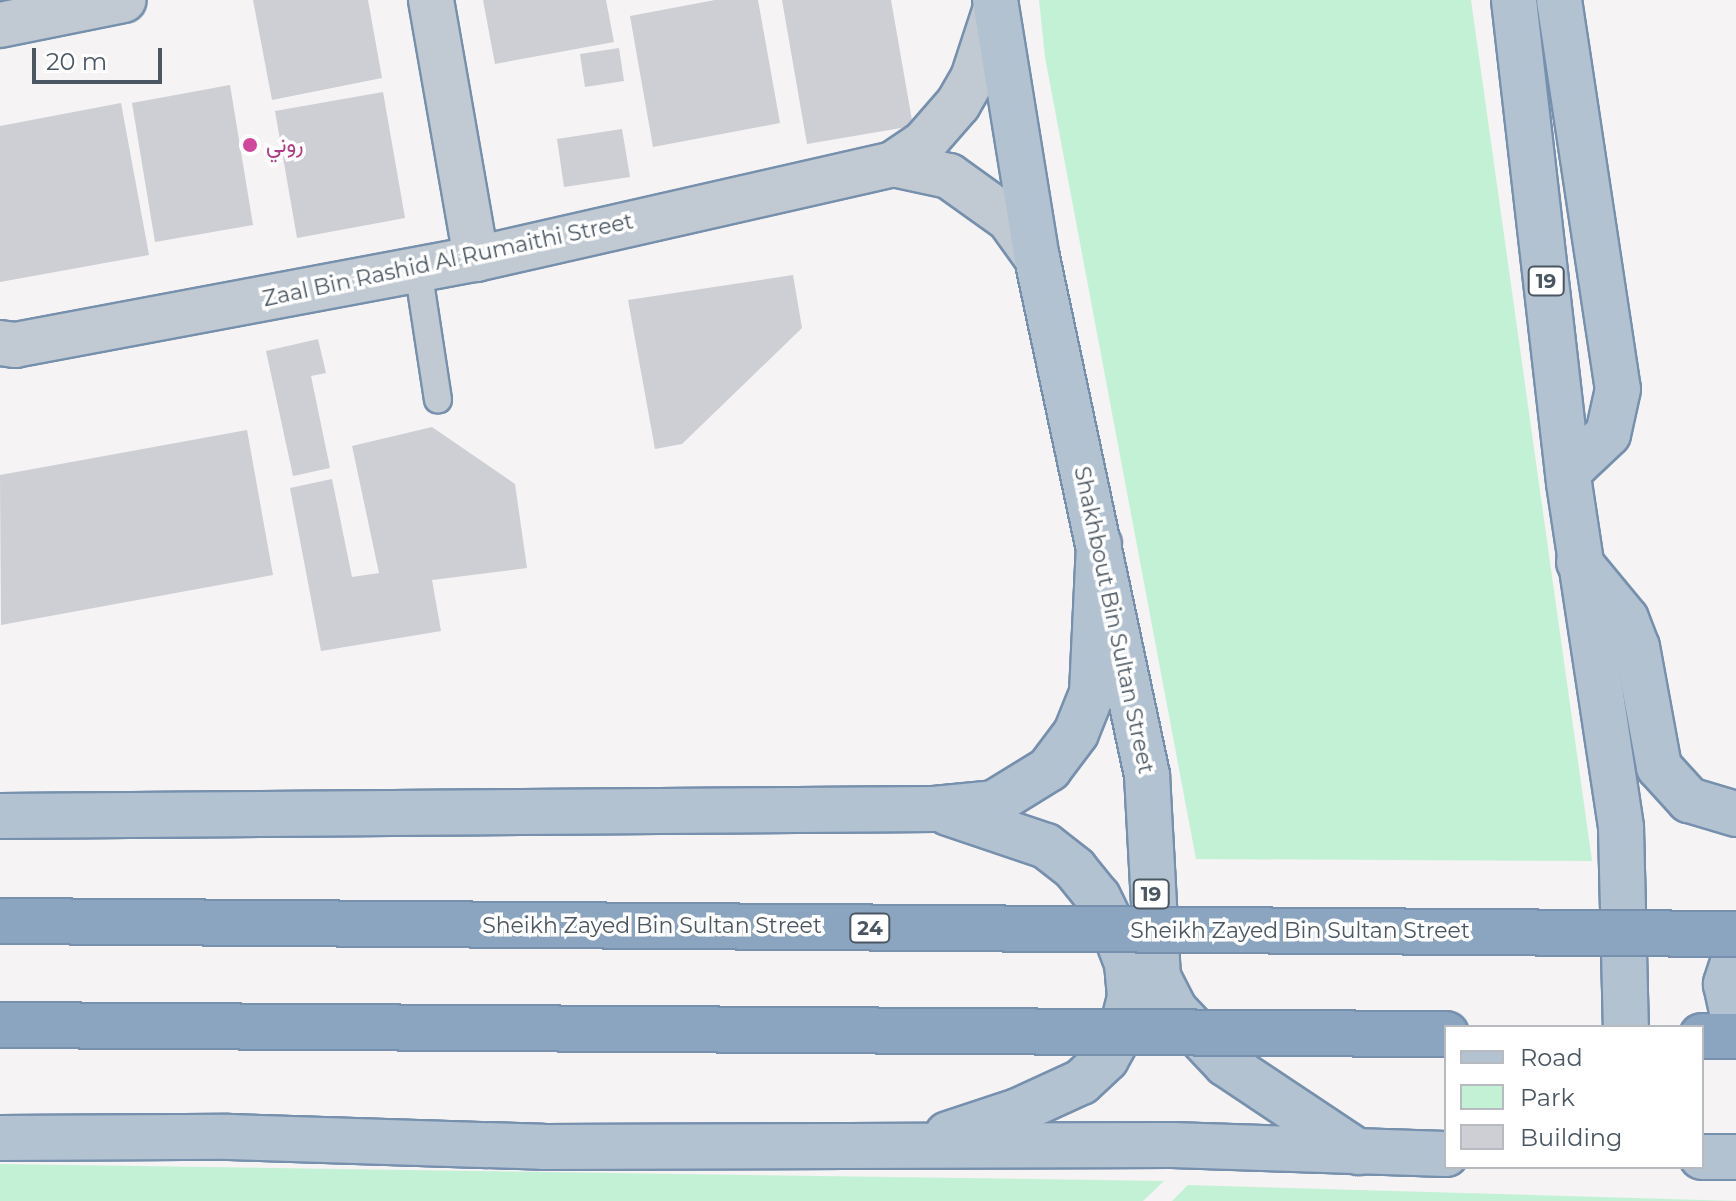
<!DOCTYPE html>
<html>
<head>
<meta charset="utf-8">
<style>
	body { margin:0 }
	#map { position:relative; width:1736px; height:1201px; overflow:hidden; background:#f5f3f3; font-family:Montserrat,Vazirmatn,sans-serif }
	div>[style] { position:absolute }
	.green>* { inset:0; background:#c3f1d5 }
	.building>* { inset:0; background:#cdcfd5 }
	.roads { filter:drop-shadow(2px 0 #7690ad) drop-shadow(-2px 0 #7690ad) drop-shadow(0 2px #7690ad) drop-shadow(0 -2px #7690ad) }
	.lane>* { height:26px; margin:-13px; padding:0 13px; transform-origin:13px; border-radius:13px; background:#c1cad2 }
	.street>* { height:44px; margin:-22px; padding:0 22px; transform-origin:22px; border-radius:22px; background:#c1cad2 }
	.primary>* { height:44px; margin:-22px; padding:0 22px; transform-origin:22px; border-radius:22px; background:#b3c2d1 }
	.highway>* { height:44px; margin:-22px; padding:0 22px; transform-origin:22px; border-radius:22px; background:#8ba5c1 }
	.bridges { filter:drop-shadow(2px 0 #7690ad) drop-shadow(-2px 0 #7690ad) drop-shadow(0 2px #7690ad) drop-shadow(0 -2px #7690ad) }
	.highway-bridge>* { height:44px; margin:-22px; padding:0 22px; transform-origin:22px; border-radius:22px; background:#8ba5c1 }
	.dots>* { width:22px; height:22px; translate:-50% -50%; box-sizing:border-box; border:4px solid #fff; border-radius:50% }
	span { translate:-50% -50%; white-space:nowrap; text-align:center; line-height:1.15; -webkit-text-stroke:7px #fff; paint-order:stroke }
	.shield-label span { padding:2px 6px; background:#fff; border:2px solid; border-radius:6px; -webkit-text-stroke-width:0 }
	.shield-label { font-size:20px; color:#4a5661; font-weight:700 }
	.hotel-label { font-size:22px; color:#b23c85 }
	.left { translate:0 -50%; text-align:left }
	.street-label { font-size:22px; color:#4a5661 }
	.legend { position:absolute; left:1444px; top:1025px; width:260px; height:144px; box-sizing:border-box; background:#fff; border:2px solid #b7bbc0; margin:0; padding:10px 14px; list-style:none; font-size:24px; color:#4a5661 }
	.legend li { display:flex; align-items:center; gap:16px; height:40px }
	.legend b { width:40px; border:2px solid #b7bbc0 }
	.scale { position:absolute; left:32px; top:48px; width:130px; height:36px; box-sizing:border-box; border:4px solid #4a5661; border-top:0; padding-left:10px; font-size:24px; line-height:28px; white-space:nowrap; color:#4a5661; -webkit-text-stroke:6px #fff; paint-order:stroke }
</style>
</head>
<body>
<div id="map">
	<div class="green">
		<div style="clip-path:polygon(1039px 0,1471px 0,1592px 861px,1196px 859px,1045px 57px)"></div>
		<div style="clip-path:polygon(0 1164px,1164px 1181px,1143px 1201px,0 1201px)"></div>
		<div style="clip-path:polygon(1188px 1185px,1736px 1201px,1172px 1201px)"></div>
	</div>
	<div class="building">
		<div style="clip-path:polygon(253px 0,368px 0,382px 78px,272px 100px)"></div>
		<div style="clip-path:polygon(483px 0,606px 0,614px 42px,495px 64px)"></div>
		<div style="clip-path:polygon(715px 0,758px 0,780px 123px,653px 147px,630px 16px)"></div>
		<div style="clip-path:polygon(782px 0,891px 0,913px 126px,807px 144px)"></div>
		<div style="clip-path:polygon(619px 48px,624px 81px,585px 87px,580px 54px)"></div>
		<div style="clip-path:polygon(230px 85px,253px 225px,155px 242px,132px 103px)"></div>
		<div style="clip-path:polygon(383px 92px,405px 218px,297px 238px,275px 111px)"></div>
		<div style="clip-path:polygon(121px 103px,149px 255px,0 282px,0 126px)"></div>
		<div style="clip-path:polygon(622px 129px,630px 177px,564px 187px,557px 139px)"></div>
		<div style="clip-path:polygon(793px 275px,802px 328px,682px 444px,655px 449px,628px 300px)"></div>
		<div style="clip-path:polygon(318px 339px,326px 373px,311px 376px,330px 468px,293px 476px,266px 351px)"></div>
		<div style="clip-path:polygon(432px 427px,515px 484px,527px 568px,432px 580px,441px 631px,321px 651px,290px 488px,332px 479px,352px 577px,379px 573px,352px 446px)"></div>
		<div style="clip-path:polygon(247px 430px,273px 575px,1px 625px,0 475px)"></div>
	</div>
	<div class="roads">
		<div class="lane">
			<div style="left:418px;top:269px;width:132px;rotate:81.3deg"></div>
		</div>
		<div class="street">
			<div style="left:431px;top:0;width:263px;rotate:80.1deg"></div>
			<div style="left:0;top:25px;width:126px;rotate:-11.4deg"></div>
			<div style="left:893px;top:164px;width:57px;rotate:12.1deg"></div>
			<div style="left:949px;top:176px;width:74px;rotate:35.6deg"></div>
			<div style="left:1009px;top:219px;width:48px;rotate:54.3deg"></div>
			<div style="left:0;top:343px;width:15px;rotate:8deg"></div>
			<div style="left:15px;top:345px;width:469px;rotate:-10.6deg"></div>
			<div style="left:476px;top:259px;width:428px;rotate:-12.8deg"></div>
			<div style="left:893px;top:164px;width:37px;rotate:-34deg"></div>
			<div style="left:924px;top:143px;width:52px;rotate:-48.9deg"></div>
			<div style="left:958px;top:104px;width:30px;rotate:-60deg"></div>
			<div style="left:973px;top:78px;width:74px;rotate:-71.8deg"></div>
		</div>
		<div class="primary">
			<div style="left:995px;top:0;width:261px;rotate:80.8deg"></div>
			<div style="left:1037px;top:258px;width:529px;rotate:77.99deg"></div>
			<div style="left:1147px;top:775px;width:202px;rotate:86.9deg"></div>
			<div style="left:1158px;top:977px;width:36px;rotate:63deg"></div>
			<div style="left:1174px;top:1009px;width:76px;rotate:46.6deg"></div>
			<div style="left:1226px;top:1064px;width:159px;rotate:33.7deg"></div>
			<div style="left:1514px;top:0;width:486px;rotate:83.5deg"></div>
			<div style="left:1569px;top:483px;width:349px;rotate:81.4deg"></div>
			<div style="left:1621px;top:828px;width:199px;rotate:88.6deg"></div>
			<div style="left:1559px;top:0;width:393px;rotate:81.4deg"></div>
			<div style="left:1618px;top:389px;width:46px;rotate:102.5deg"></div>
			<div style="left:1608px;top:434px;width:55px;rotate:136.5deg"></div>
			<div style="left:1579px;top:562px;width:74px;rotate:50.5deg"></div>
			<div style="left:1626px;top:619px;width:30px;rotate:69deg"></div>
			<div style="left:1637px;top:647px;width:122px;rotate:79.6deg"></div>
			<div style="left:1659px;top:767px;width:45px;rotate:47.7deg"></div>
			<div style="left:1689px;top:800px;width:49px;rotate:16.6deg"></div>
			<div style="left:948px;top:813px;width:103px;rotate:18.6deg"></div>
			<div style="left:1046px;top:846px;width:37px;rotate:38deg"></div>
			<div style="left:1075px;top:869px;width:36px;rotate:51deg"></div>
			<div style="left:1098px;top:897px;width:39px;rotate:64deg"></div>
			<div style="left:1115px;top:932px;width:33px;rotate:69deg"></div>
			<div style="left:1127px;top:963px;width:34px;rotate:85deg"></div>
			<div style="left:1130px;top:997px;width:34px;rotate:104deg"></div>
			<div style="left:1122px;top:1030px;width:33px;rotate:119deg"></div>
			<div style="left:1106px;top:1059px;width:34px;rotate:137deg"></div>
			<div style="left:1081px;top:1082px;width:69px;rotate:155.3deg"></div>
			<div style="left:1018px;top:1111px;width:74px;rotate:161.8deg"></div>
			<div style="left:0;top:816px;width:934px;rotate:-0.43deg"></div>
			<div style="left:934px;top:809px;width:60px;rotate:-5.7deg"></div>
			<div style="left:994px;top:803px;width:65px;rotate:-31.7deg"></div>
			<div style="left:1049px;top:769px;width:45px;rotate:-53.1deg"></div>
			<div style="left:1076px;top:733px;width:43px;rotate:-68.2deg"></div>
			<div style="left:1092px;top:693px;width:149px;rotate:-87.3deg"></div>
			<div style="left:1736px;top:953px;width:33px;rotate:108deg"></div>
			<div style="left:1726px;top:984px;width:47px;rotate:77.7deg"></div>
			<div style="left:0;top:1138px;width:229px;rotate:-0.3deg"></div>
			<div style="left:229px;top:1137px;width:314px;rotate:1.8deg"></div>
			<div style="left:543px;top:1147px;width:629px;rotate:-0.18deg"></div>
			<div style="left:1172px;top:1145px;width:274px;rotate:1.9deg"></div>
			<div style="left:1702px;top:1157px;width:34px"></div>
		</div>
		<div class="highway">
			<div style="left:1702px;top:1036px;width:34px"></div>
		</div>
	</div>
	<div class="bridges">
		<div class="highway-bridge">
			<div style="left:3px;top:921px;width:1733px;rotate:0.43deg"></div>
			<div style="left:0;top:1025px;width:1446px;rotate:0.36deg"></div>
		</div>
	</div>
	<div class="dots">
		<div style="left:250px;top:145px;background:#d1479c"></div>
	</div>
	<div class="shield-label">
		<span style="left:1546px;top:281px">19</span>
		<span style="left:1151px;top:894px">19</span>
		<span style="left:870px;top:928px">24</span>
	</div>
	<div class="hotel-label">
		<span class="left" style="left:266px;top:145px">روني</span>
	</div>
	<div class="street-label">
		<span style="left:448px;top:260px;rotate:-12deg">Zaal Bin Rashid Al Rumaithi Street</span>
		<span style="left:1114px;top:620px;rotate:78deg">Shakhbout Bin Sultan Street</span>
		<span style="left:652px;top:926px">Sheikh Zayed Bin Sultan Street</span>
		<span style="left:1300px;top:931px">Sheikh Zayed Bin Sultan Street</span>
	</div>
	<ul class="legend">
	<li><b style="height:10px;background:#b3c2d1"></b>Road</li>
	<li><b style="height:22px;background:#c3f1d5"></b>Park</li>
	<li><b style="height:22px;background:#cdcfd5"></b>Building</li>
	</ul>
	<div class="scale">20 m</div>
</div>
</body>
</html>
